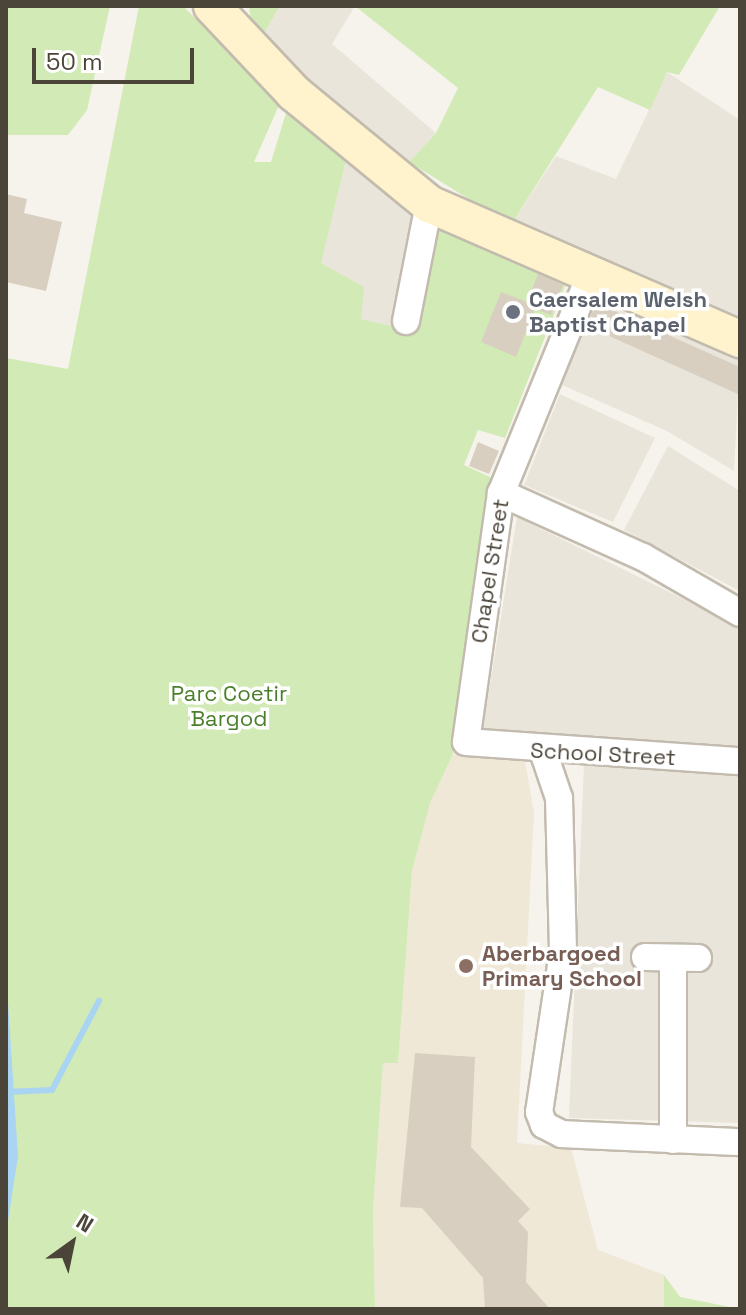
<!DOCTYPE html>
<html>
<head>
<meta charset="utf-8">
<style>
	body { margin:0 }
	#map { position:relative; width:746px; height:1315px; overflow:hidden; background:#f6f3ec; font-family:"Space Grotesk",sans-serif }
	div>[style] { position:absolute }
	.residential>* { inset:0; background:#eae5da }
	.education>* { inset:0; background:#efe8d6 }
	.green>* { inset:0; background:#d2eab5 }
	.water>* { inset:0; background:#a9d4f2 }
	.stream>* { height:6px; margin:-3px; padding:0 3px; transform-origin:3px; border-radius:3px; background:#a9d4f2 }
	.building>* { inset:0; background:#d8cfc1 }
	.roads { filter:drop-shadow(2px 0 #c2bbae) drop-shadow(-2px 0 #c2bbae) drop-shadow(0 2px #c2bbae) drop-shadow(0 -2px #c2bbae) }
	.street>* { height:26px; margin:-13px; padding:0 13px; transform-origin:13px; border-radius:13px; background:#fff }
	.secondary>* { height:36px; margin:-18px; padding:0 18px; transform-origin:18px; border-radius:18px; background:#fff3cd }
	.dots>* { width:22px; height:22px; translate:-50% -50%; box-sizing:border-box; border:4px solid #fff; border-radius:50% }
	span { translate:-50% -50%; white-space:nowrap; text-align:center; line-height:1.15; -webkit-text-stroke:7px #fff; paint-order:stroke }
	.worship-label { font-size:22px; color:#5b616d; font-weight:700 }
	.left { translate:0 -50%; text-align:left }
	.street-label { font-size:22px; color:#4b4439 }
	.park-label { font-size:22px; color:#4a7f2a }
	.education-label { font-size:22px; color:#785e54; font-weight:700 }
	.frame { position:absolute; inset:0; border:8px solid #4b4439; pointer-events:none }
	.north { position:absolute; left:32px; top:1203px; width:80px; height:80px; -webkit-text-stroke:6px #fff; paint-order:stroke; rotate:33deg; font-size:22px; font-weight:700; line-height:32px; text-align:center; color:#4b4439 }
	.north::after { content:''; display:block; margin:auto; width:28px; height:36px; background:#4b4439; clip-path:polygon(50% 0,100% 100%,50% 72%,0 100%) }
	.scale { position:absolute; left:32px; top:48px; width:162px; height:36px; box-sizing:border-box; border:4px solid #4b4439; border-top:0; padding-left:10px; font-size:24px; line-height:28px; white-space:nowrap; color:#4b4439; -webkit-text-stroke:6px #fff; paint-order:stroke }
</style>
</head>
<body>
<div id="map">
	<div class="residential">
		<div style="clip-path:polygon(280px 6px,355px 6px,332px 44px,436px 133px,409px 162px,307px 80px,264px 33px)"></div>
		<div style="clip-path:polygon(667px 72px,740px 120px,740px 326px,511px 225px,556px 156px,616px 179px)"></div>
		<div style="clip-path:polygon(346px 160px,420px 219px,400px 328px,361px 319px,320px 264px)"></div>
		<div style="clip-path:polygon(597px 294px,740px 357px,734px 471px,667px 431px,562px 385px)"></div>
		<div style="clip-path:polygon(560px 394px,655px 438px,613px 522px,524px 485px)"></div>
		<div style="clip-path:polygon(668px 446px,740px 491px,740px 591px,624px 530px)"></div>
		<div style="clip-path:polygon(517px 517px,740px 627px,740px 1123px,569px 1118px,585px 740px,482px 735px)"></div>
	</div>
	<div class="education">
		<div style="clip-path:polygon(453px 754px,525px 761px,534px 813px,517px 1143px,571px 1148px,598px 1250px,664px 1275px,664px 1309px,375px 1309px,373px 1213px,383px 1062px,398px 1063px,412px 871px,430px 803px)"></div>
	</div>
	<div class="green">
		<div style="clip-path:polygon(6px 6px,110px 6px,87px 110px,68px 135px,6px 135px)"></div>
		<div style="clip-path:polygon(139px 6px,183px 6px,280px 103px,254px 162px,271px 162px,287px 110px,346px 160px,321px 263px,364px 287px,361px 319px,414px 331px,439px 227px,569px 276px,505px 438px,478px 430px,464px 465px,492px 478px,453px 754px,430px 803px,412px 871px,398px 1063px,383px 1063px,373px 1212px,375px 1309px,6px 1309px,6px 358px,68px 369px)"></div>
		<div style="clip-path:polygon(249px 6px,280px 6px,264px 33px,251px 22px)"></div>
		<div style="clip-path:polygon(355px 6px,720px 6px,679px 75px,667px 72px,650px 110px,598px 87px,511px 225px,409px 162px,436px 133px,458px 88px)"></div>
		<div style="clip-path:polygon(664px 1275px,680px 1297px,740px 1309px,664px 1309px)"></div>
	</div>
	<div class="water">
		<div style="clip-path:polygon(6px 972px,18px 1156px,6px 1234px)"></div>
	</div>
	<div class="stream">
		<div style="left:6px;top:1092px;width:46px;rotate:-2.5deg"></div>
		<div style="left:52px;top:1090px;width:101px;rotate:-62.2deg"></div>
	</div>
	<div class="building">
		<div style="clip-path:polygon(6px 194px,27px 199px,24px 213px,62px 222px,46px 291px,6px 282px)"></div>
		<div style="clip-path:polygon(538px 274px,563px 285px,551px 315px,535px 309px,516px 357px,481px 342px,501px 292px,527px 302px)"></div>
		<div style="clip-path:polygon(596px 303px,740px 367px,740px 395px,587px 326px)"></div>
		<div style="clip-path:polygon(478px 442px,499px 451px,489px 474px,469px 466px)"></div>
		<div style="clip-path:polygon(415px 1053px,475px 1057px,471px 1147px,530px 1209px,518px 1221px,528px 1232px,526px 1282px,550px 1309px,485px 1309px,483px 1278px,422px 1208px,400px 1207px)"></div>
	</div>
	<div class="roads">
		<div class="street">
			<div style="left:591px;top:273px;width:238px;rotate:112.2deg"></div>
			<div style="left:501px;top:493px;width:251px;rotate:98deg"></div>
			<div style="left:466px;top:742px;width:275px;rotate:4deg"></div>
			<div style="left:406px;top:321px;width:119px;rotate:-78.9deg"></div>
			<div style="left:501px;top:493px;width:156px;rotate:24.3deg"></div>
			<div style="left:643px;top:557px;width:112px;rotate:30deg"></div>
			<div style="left:543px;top:751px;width:50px;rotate:71.2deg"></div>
			<div style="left:559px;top:798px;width:154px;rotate:88.5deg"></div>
			<div style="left:563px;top:952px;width:162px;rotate:98.5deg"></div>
			<div style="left:539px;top:1112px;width:14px;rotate:69deg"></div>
			<div style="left:544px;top:1125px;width:20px;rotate:27deg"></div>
			<div style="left:562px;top:1134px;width:178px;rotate:2.6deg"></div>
			<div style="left:645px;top:957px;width:53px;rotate:1.1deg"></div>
			<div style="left:673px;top:1140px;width:182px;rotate:-90deg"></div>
		</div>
		<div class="secondary">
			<div style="left:212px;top:6px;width:120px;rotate:46.7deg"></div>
			<div style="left:294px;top:93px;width:175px;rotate:39.4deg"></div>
			<div style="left:429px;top:204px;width:339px;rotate:23.5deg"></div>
		</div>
	</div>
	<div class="dots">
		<div style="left:513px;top:312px;background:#6b7280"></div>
		<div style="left:466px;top:966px;background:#8d6e63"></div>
	</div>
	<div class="worship-label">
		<span class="left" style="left:529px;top:312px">Caersalem Welsh<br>Baptist Chapel</span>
	</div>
	<div class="street-label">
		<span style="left:490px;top:571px;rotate:-81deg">Chapel Street</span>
		<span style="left:603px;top:754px;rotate:3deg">School Street</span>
	</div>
	<div class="park-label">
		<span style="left:229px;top:706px">Parc Coetir<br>Bargod</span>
	</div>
	<div class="education-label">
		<span class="left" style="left:482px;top:966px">Aberbargoed<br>Primary School</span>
	</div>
	<div class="frame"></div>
	<div class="north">N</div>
	<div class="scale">50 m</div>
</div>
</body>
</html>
